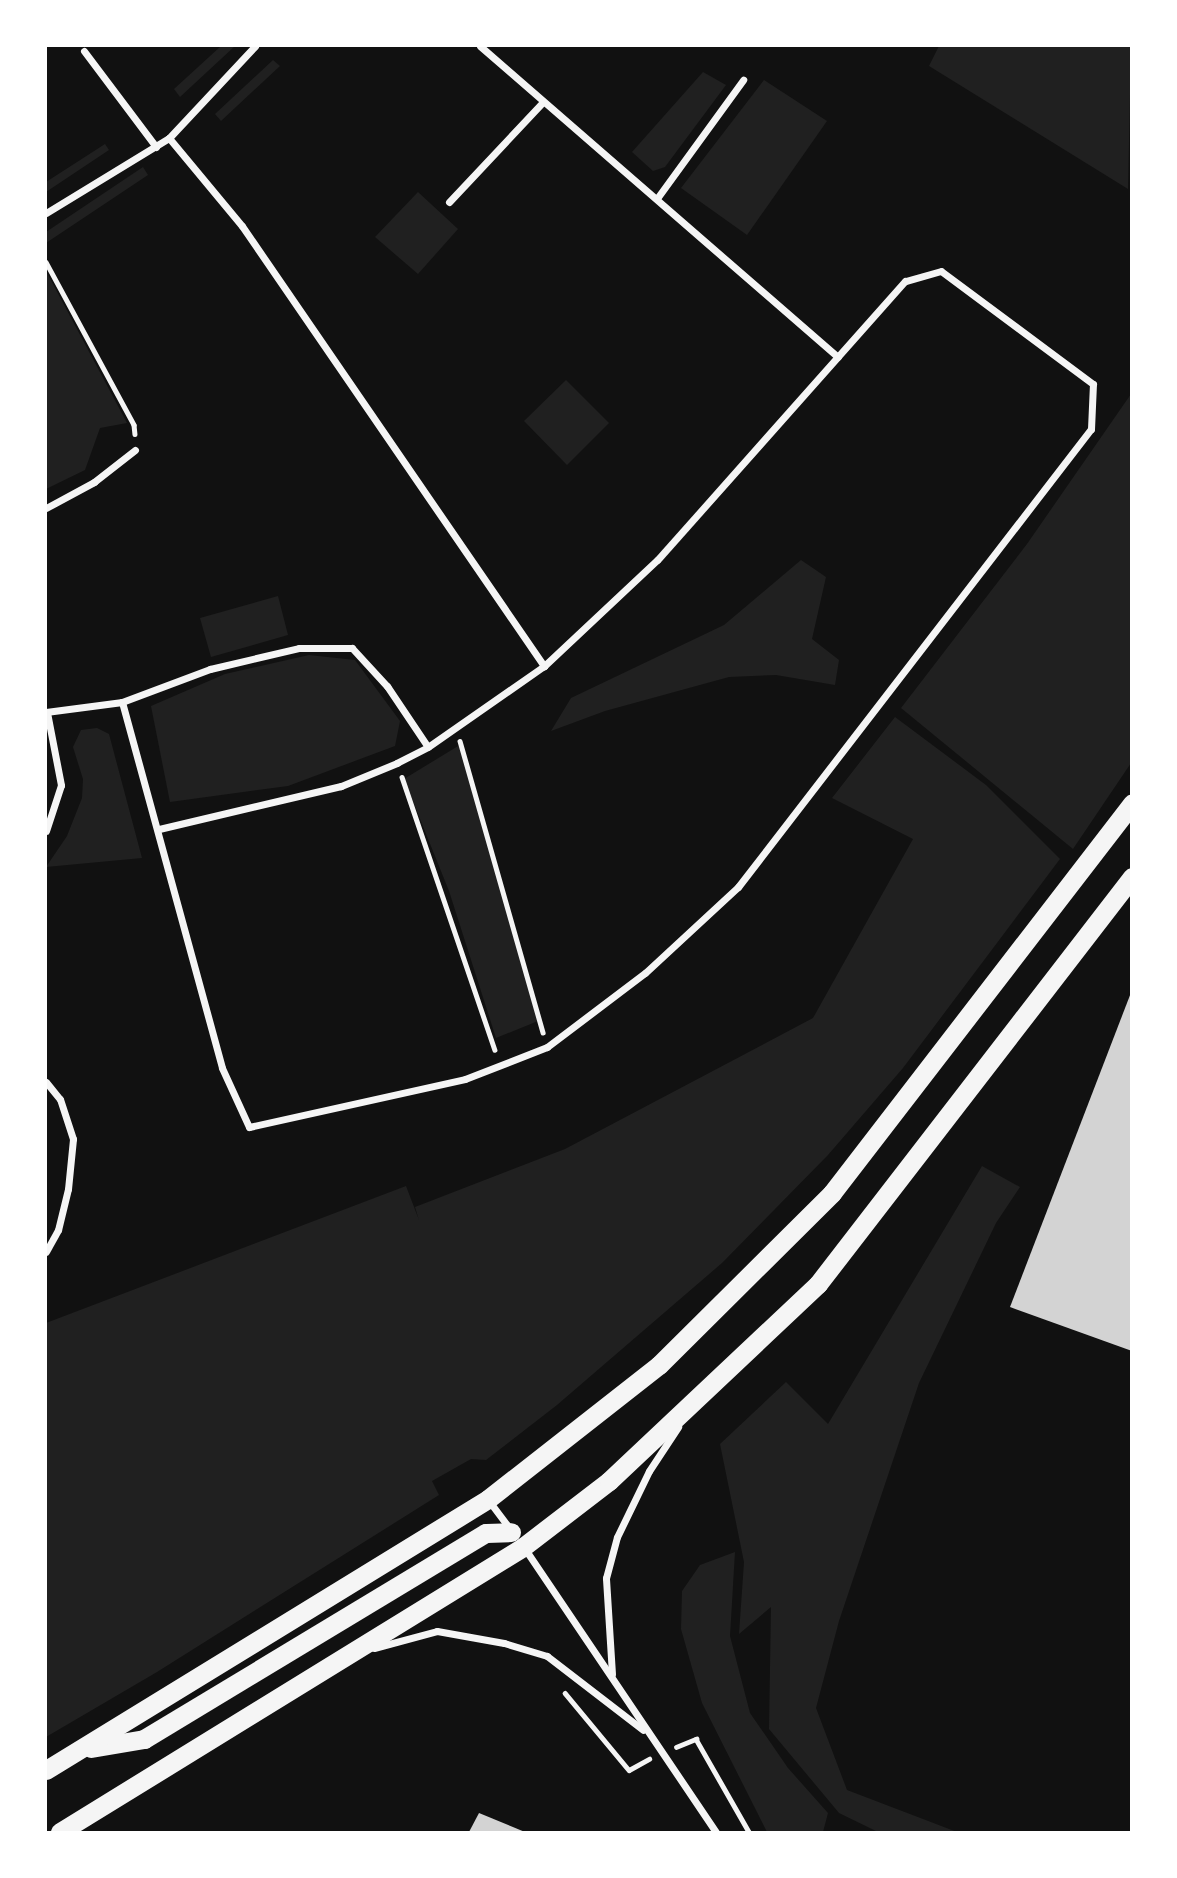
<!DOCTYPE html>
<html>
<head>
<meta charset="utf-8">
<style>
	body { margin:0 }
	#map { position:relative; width:1177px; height:1878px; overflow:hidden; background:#111; font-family:"Golos Text",sans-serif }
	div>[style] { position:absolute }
	.green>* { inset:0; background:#202020 }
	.building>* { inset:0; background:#d3d3d3 }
	.path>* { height:4.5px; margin:-2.25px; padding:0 2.25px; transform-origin:2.25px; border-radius:2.25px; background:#f5f5f5 }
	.minor>* { height:7px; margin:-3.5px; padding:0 3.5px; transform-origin:3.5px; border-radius:3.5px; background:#f5f5f5 }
	.trunk>* { height:19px; margin:-9.5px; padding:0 9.5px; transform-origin:9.5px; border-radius:9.5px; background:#f5f5f5 }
	span { translate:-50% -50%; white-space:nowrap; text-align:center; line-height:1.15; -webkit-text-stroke:7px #fff; paint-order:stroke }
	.frame { position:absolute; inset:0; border:47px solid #fff; pointer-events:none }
</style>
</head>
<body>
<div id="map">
	<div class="green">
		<div style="clip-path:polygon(221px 46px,235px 46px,180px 97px,174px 89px)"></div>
		<div style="clip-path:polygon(939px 46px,1131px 46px,1128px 189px,929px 66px)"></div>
		<div style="clip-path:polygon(273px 60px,280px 66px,221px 121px,215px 114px)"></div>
		<div style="clip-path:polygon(703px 72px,726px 85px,665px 167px,653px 171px,632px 152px)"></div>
		<div style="clip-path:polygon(764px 80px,827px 121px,747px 235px,681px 188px)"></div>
		<div style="clip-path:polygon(105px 144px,109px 150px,46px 192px,46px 182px)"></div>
		<div style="clip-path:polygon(143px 167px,148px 175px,46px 243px,46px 232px)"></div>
		<div style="clip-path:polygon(418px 192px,458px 229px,418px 274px,375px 237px)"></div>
		<div style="clip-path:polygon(46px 271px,127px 423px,100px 428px,85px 470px,46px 489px)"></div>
		<div style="clip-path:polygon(566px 380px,609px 423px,567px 465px,524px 421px)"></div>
		<div style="clip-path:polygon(1131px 394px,1131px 763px,1073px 849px,901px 708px,1027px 544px)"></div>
		<div style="clip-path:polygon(801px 560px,826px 577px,812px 639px,839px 660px,835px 685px,776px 675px,729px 677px,605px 711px,551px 731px,571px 698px,724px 625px)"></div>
		<div style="clip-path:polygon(278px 596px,288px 635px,211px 657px,200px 618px)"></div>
		<div style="clip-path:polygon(309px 655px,355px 660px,400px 721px,395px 746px,288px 786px,170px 802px,151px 706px,225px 674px)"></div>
		<div style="clip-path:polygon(895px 717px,986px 785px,1060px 859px,903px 1068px,828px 1155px,722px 1263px,557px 1405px,486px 1460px,471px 1459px,432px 1481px,439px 1495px,157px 1672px,46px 1737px,46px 1323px,406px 1186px,419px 1220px,415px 1207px,565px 1149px,813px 1018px,913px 839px,832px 798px)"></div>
		<div style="clip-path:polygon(97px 728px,109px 734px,142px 858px,46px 867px,67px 836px,82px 798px,83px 779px,73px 747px,81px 730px)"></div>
		<div style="clip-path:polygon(463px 743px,538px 1021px,496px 1038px,449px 891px,404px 779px)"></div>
		<div style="clip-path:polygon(982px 1166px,1020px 1187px,996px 1223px,919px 1383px,839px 1621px,816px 1708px,847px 1790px,957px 1832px,878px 1832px,839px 1813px,769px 1729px,771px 1607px,739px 1634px,744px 1562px,720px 1444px,786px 1382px,828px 1424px)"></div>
		<div style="clip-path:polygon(735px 1552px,730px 1636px,750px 1713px,788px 1768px,828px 1813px,823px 1832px,767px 1832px,702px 1703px,681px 1629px,682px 1591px,700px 1565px)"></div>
	</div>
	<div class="building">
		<div style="clip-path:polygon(1132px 990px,1132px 1351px,1010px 1307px)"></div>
		<div style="clip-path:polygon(479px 1813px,525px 1832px,469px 1832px)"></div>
	</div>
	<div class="path">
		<div style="left:46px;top:262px;width:185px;rotate:61.6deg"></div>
		<div style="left:134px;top:425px;width:9px;rotate:84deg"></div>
		<div style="left:460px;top:741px;width:303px;rotate:74.1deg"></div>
		<div style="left:402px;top:777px;width:288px;rotate:71.2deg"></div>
		<div style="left:565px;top:1693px;width:100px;rotate:50.3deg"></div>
		<div style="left:629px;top:1770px;width:23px;rotate:-29deg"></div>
		<div style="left:676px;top:1747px;width:22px;rotate:-22deg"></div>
		<div style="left:696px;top:1739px;width:107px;rotate:60.3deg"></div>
	</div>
	<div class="minor">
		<div style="left:480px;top:46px;width:474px;rotate:41deg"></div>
		<div style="left:84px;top:51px;width:120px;rotate:53.1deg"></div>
		<div style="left:169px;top:138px;width:114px;rotate:50.3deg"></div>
		<div style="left:242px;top:226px;width:534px;rotate:55.54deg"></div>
		<div style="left:658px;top:197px;width:145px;rotate:-54deg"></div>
		<div style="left:449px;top:202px;width:137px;rotate:-46.8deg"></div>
		<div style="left:46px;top:213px;width:144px;rotate:-31.4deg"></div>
		<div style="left:169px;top:138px;width:126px;rotate:-46.9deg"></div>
		<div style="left:46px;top:508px;width:55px;rotate:-28.4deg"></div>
		<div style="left:94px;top:482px;width:52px;rotate:-38deg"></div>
		<div style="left:122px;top:702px;width:379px;rotate:74.7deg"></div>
		<div style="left:222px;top:1068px;width:65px;rotate:65.4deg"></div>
		<div style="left:249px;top:1127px;width:221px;rotate:-12.5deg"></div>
		<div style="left:465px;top:1079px;width:88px;rotate:-21.3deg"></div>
		<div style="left:547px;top:1047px;width:123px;rotate:-37.1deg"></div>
		<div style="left:645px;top:973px;width:127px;rotate:-42.8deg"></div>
		<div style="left:738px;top:887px;width:578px;rotate:-52.38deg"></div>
		<div style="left:1091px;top:429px;width:45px;rotate:-87.5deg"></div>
		<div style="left:1093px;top:384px;width:189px;rotate:-143.4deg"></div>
		<div style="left:941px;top:271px;width:37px;rotate:164deg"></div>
		<div style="left:905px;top:281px;width:373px;rotate:131.6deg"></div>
		<div style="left:657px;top:560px;width:155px;rotate:136.8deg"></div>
		<div style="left:544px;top:666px;width:141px;rotate:145.1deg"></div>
		<div style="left:428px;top:747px;width:35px;rotate:153deg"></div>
		<div style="left:397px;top:763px;width:61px;rotate:157.7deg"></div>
		<div style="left:341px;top:786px;width:187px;rotate:166.7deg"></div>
		<div style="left:46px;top:712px;width:77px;rotate:-7.5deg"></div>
		<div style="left:122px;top:702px;width:94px;rotate:-20.6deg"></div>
		<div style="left:210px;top:669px;width:91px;rotate:-13.3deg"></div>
		<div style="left:299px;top:648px;width:53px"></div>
		<div style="left:352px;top:648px;width:52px;rotate:47.4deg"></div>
		<div style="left:387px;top:686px;width:73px;rotate:56.1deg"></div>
		<div style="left:46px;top:831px;width:48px;rotate:-71.9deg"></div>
		<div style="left:61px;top:785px;width:74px;rotate:-100.9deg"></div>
		<div style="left:46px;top:1082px;width:22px;rotate:51deg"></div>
		<div style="left:60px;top:1099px;width:42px;rotate:72deg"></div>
		<div style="left:73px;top:1139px;width:50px;rotate:95.7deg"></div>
		<div style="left:68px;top:1189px;width:42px;rotate:103.7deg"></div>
		<div style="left:58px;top:1230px;width:25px;rotate:119deg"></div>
		<div style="left:489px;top:1501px;width:34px;rotate:53deg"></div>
		<div style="left:525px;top:1549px;width:341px;rotate:56deg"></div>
		<div style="left:374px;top:1648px;width:65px;rotate:-15.1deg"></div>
		<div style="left:437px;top:1631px;width:68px;rotate:10.2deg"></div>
		<div style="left:504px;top:1643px;width:45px;rotate:16.8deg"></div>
		<div style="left:547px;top:1656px;width:121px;rotate:37.6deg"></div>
		<div style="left:612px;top:1674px;width:96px;rotate:-93.6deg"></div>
		<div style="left:606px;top:1578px;width:42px;rotate:-75deg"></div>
		<div style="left:617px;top:1537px;width:73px;rotate:-64.1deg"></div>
		<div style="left:649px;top:1471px;width:53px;rotate:-56.6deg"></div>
	</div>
	<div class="trunk">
		<div style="left:91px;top:1748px;width:54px;rotate:-9.6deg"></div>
		<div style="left:144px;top:1739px;width:399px;rotate:-31.1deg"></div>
		<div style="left:486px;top:1533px;width:25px;rotate:-2deg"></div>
		<div style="left:46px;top:1770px;width:518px;rotate:-31.51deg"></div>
		<div style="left:488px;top:1499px;width:217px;rotate:-38.1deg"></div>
		<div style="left:659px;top:1365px;width:244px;rotate:-44.8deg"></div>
		<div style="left:832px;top:1193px;width:492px;rotate:-52.4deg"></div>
		<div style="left:60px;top:1832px;width:544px;rotate:-31.61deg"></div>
		<div style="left:523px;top:1547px;width:108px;rotate:-37.5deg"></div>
		<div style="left:609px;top:1481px;width:287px;rotate:-43.3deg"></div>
		<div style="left:818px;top:1284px;width:514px;rotate:-52.35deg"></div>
	</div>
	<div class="frame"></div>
</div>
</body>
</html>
